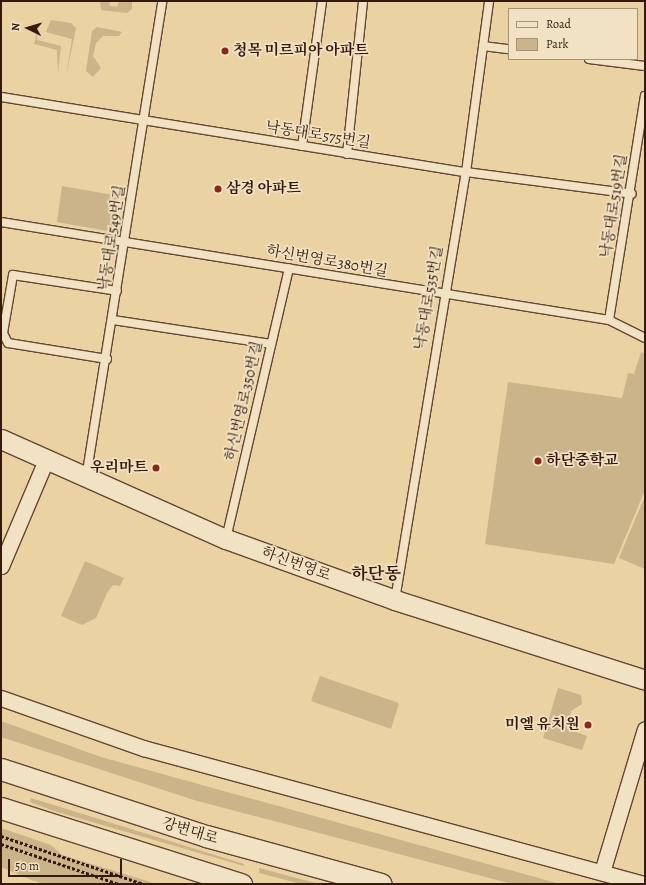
<!DOCTYPE html>
<html>
<head>
<meta charset="utf-8">
<style>
	body { margin:0 }
	#map { position:relative; width:646px; height:885px; overflow:hidden; background:#ead2a3; font-family:Alegreya,"Noto Serif KR",serif }
	div>[style] { position:absolute }
	.green>* { inset:0; background:#cbb38a }
	.path>* { height:2.5px; margin-top:-1.25px; transform-origin:0; background:repeating-linear-gradient(90deg,#36190d 0 3px,transparent 0 5px) }
	.roads { filter:drop-shadow(1px 0 #634732) drop-shadow(-1px 0 #634732) drop-shadow(0 1px #634732) drop-shadow(0 -1px #634732) }
	.service>* { height:8px; margin:-4px; padding:0 4px; transform-origin:4px; border-radius:4px; background:#f1e2c3 }
	.minor>* { height:15px; margin:-7.5px; padding:0 7.5px; transform-origin:7.5px; border-radius:7.5px; background:#f1e2c3 }
	.tertiary>* { height:19px; margin:-9.5px; padding:0 9.5px; transform-origin:9.5px; border-radius:9.5px; background:#f1e2c3 }
	.secondary>* { height:21px; margin:-10.5px; padding:0 10.5px; transform-origin:10.5px; border-radius:10.5px; background:#f1e2c3 }
	.dots>* { width:11px; height:11px; translate:-50% -50%; box-sizing:border-box; border:2px solid #f1e2c3; border-radius:50% }
	span { translate:-50% -50%; white-space:nowrap; text-align:center; line-height:1.15; -webkit-text-stroke:3.5px #f1e2c3; paint-order:stroke }
	.poi-label { font-size:15px; color:#36190d; font-weight:700 }
	.left { translate:0 -50%; text-align:left }
	.right { translate:-100% -50%; text-align:right }
	.street-label { font-size:15px; color:#36190d }
	.quarter-label { font-size:17px; color:#36190d; font-weight:700 }
	.frame { position:absolute; inset:0; border:2px solid #36190d; pointer-events:none }
	.legend { position:absolute; left:508px; top:8px; width:130px; height:52px; box-sizing:border-box; background:#f1e2c3; border:1px solid #a6927a; margin:0; padding:5px 7px; list-style:none; font-size:12px; color:#36190d }
	.legend li { display:flex; align-items:center; gap:8px; height:20px }
	.legend b { width:20px; border:1px solid #a6927a }
	.north { position:absolute; left:8px; top:8px; width:40px; height:40px; -webkit-text-stroke:3px #f1e2c3; paint-order:stroke; rotate:275deg; font-size:11px; font-weight:700; line-height:16px; text-align:center; color:#36190d }
	.north::after { content:''; display:block; margin:auto; width:14px; height:18px; background:#36190d; clip-path:polygon(50% 0,100% 100%,50% 72%,0 100%) }
	.scale { position:absolute; left:8px; top:859px; width:114px; height:18px; box-sizing:border-box; border:2px solid #36190d; border-top:0; padding-left:5px; font-size:12px; line-height:14px; white-space:nowrap; color:#36190d; -webkit-text-stroke:3px #f1e2c3; paint-order:stroke }
</style>
</head>
<body>
<div id="map">
	<div class="green">
		<div style="clip-path:polygon(100px 1px,109px 1px,110px 6px,117px 7px,119px 1px,132px 1px,132px 9px,127px 13px,101px 10px)"></div>
		<div style="clip-path:polygon(51px 20px,71px 23px,76px 28px,66px 77px,72px 39px,46px 32px)"></div>
		<div style="clip-path:polygon(39px 24px,37px 40px,61px 46px,58px 73px,57px 50px,34px 44px)"></div>
		<div style="clip-path:polygon(97px 27px,122px 32px,119px 36px,103px 36px,96px 43px,93px 56px,101px 68px,93px 77px,86px 71px,92px 31px)"></div>
		<div style="clip-path:polygon(62px 186px,119px 196px,115px 224px,107px 231px,57px 222px)"></div>
		<div style="clip-path:polygon(641px 352px,645px 354px,645px 490px,614px 564px,485px 544px,508px 382px,622px 398px,628px 373px,634px 374px)"></div>
		<div style="clip-path:polygon(645px 496px,645px 569px,619px 558px)"></div>
		<div style="clip-path:polygon(85px 561px,124px 578px,120px 586px,113px 585px,107px 593px,96px 618px,82px 625px,61px 616px)"></div>
		<div style="clip-path:polygon(320px 676px,399px 703px,391px 729px,311px 701px)"></div>
		<div style="clip-path:polygon(558px 688px,581px 695px,582px 704px,571px 711px,568px 729px,587px 736px,582px 750px,543px 738px)"></div>
		<div style="clip-path:polygon(1px 721px,101px 757px,560px 884px,512px 884px,194px 800px,1px 737px)"></div>
		<div style="clip-path:polygon(31px 798px,244px 864px,244px 866px,54px 811px,30px 802px)"></div>
		<div style="clip-path:polygon(1px 828px,51px 845px,62px 855px,157px 884px,44px 884px,34px 881px,1px 867px)"></div>
		<div style="clip-path:polygon(259px 868px,319px 884px,301px 884px,259px 873px)"></div>
	</div>
	<div class="path">
		<div style="left:1px;top:836px;width:151px;rotate:18.6deg"></div>
		<div style="left:1px;top:844px;width:125px;rotate:18.7deg"></div>
	</div>
	<div class="roads">
		<div class="service">
			<div style="left:483px;top:46px;width:26px;rotate:7deg"></div>
			<div style="left:589px;top:59px;width:56px;rotate:7.1deg"></div>
			<div style="left:1px;top:97px;width:471px;rotate:9.2deg"></div>
			<div style="left:466px;top:172px;width:167px;rotate:7.5deg"></div>
			<div style="left:302px;top:146px;width:146px;rotate:-82.1deg"></div>
			<div style="left:347px;top:154px;width:154px;rotate:-84deg"></div>
			<div style="left:1px;top:222px;width:616px;rotate:9.16deg"></div>
			<div style="left:609px;top:320px;width:40px;rotate:26.6deg"></div>
			<div style="left:113px;top:320px;width:160px;rotate:8.6deg"></div>
			<div style="left:609px;top:320px;width:227px;rotate:-80.9deg"></div>
			<div style="left:107px;top:359px;width:100px;rotate:-170.8deg"></div>
			<div style="left:8px;top:343px;width:11px;rotate:-117deg"></div>
			<div style="left:3px;top:333px;width:59px;rotate:-80.2deg"></div>
			<div style="left:13px;top:275px;width:105px;rotate:8.7deg"></div>
			<div style="left:86px;top:478px;width:483px;rotate:-80.9deg"></div>
			<div style="left:226px;top:539px;width:278px;rotate:-76.9deg"></div>
			<div style="left:395px;top:600px;width:434px;rotate:-80.6deg"></div>
			<div style="left:466px;top:172px;width:173px;rotate:-82.3deg"></div>
		</div>
		<div class="minor">
			<div style="left:1px;top:566px;width:115px;rotate:-67deg"></div>
			<div style="left:1px;top:698px;width:151px;rotate:19.4deg"></div>
			<div style="left:143px;top:748px;width:519px;rotate:15.19deg"></div>
			<div style="left:602px;top:872px;width:149px;rotate:-73.3deg"></div>
		</div>
		<div class="tertiary">
			<div style="left:1px;top:439px;width:246px;rotate:24deg"></div>
			<div style="left:226px;top:539px;width:180px;rotate:19.8deg"></div>
			<div style="left:395px;top:600px;width:262px;rotate:17.7deg"></div>
		</div>
		<div class="secondary">
			<div style="left:1px;top:769px;width:216px;rotate:18.1deg"></div>
			<div style="left:206px;top:836px;width:181px;rotate:15.3deg"></div>
			<div style="left:1px;top:808px;width:252px;rotate:17.6deg"></div>
		</div>
	</div>
	<div class="dots">
		<div style="left:225px;top:51px;background:#8f2418"></div>
		<div style="left:218px;top:189px;background:#8f2418"></div>
		<div style="left:538px;top:461px;background:#8f2418"></div>
		<div style="left:156px;top:468px;background:#8f2418"></div>
		<div style="left:588px;top:725px;background:#8f2418"></div>
	</div>
	<div class="poi-label">
		<span class="left" style="left:233px;top:51px">청목 미르피아 아파트</span>
		<span class="left" style="left:226px;top:189px">삼경 아파트</span>
		<span class="left" style="left:546px;top:461px">하단중학교</span>
		<span class="right" style="left:148px;top:468px">우리마트</span>
		<span class="right" style="left:580px;top:725px">미엘 유치원</span>
	</div>
	<div class="street-label">
		<span style="left:318px;top:135px;rotate:9deg">낙동대로575번길</span>
		<span style="left:614px;top:206px;rotate:-81deg">낙동대로519번길</span>
		<span style="left:112px;top:238px;rotate:-81deg">낙동대로549번길</span>
		<span style="left:327px;top:261px;rotate:10deg">하신번영로380번길</span>
		<span style="left:429px;top:298px;rotate:-80deg">낙동대로535번길</span>
		<span style="left:244px;top:401px;rotate:-77deg">하신번영로350번길</span>
		<span style="left:296px;top:564px;rotate:20deg">하신번영로</span>
		<span style="left:190px;top:831px;rotate:17deg">강변대로</span>
	</div>
	<div class="quarter-label">
		<span style="left:376px;top:574px">하단동</span>
	</div>
	<div class="frame"></div>
	<ul class="legend">
	<li><b style="height:5px;background:#f1e2c3"></b>Road</li>
	<li><b style="height:11px;background:#cbb38a"></b>Park</li>
	</ul>
	<div class="north">N</div>
	<div class="scale">50 m</div>
</div>
</body>
</html>
